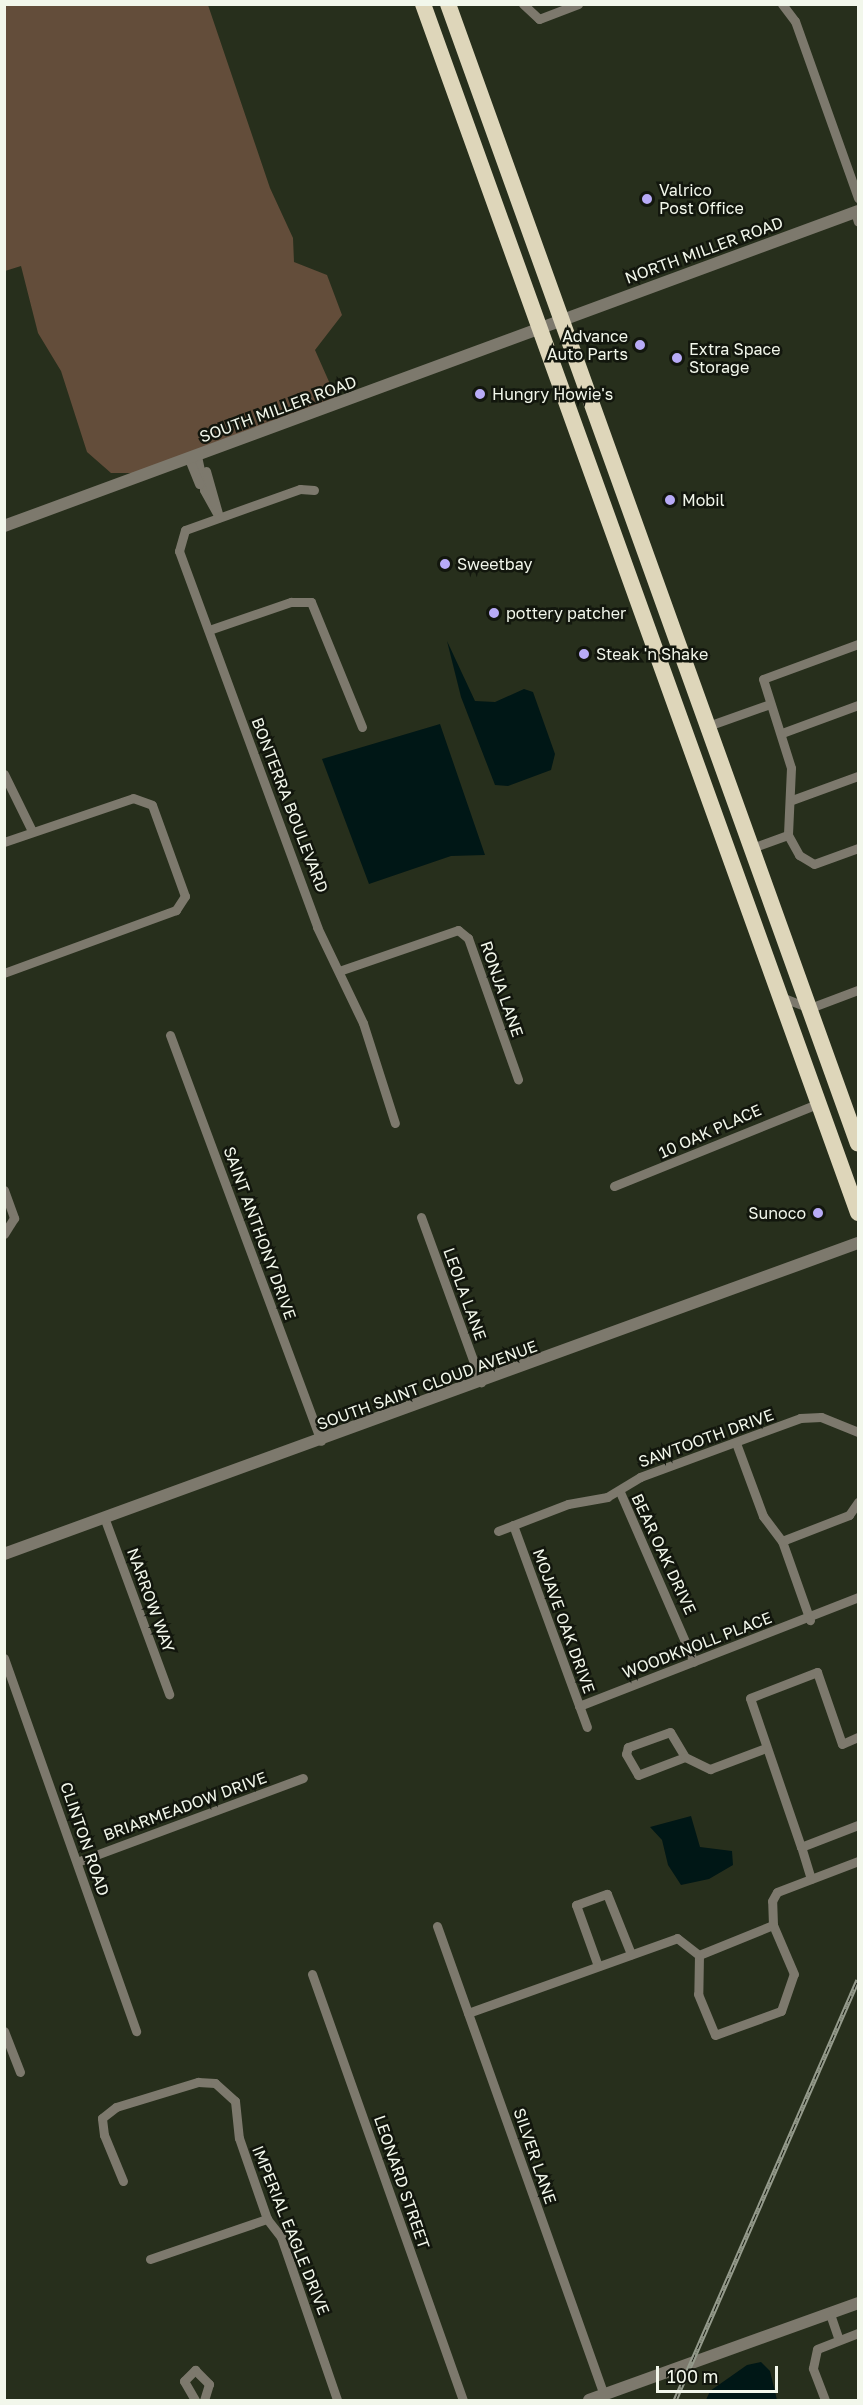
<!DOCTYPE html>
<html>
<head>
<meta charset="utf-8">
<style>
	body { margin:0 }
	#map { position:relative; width:863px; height:2405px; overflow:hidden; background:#272f1c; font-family:"Golos Text",sans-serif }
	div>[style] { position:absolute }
	.forest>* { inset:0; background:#634d3a }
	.water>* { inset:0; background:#001716 }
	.minor>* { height:9px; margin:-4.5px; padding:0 4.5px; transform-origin:4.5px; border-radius:4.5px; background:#7d796d }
	.tertiary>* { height:12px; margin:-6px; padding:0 6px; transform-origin:6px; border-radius:6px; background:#7d796d }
	.trunk>* { height:16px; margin:-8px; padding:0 8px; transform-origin:8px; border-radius:8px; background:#ded6ba }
	.rail>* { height:4.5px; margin-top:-2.25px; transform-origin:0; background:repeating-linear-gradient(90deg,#12160d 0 7px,#959b8c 0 14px); box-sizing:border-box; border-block:2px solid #959b8c }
	.dots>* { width:16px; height:16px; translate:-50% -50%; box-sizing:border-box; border:3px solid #12160d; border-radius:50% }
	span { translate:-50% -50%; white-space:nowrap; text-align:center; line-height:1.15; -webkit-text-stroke:5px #12160d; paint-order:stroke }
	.poi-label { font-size:16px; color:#f2f7eb }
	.left { translate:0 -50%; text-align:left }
	.right { translate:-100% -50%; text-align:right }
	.street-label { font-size:16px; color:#f2f7eb }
	.frame { position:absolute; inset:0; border:6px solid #f2f7eb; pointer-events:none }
	.scale { position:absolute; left:656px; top:2366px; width:122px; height:27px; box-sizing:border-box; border:3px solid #f2f7eb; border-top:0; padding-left:8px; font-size:18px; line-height:21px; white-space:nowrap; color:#f2f7eb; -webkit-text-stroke:4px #12160d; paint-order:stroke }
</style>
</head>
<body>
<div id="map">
	<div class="forest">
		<div style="clip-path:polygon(5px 5px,208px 5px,270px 188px,293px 238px,294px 262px,327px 275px,342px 315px,315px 350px,338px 402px,138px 473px,111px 473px,87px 452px,61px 371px,38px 333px,21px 266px,5px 271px)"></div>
	</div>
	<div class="water">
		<div style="clip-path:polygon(447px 641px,475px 701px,495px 702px,524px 689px,533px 692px,555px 754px,551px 770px,508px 786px,495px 785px,461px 697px)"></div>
		<div style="clip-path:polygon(440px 724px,485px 855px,451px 856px,369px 884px,322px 759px)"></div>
		<div style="clip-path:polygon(691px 1816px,700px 1847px,732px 1851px,733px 1865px,709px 1879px,681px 1885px,668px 1865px,662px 1840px,650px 1827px)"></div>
		<div style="clip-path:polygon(761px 2362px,770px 2371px,777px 2400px,706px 2400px,710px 2391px,747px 2365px)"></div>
	</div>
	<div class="minor">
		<div style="left:523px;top:4px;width:22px;rotate:43deg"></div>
		<div style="left:539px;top:19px;width:42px;rotate:-21deg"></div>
		<div style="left:782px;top:4px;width:21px;rotate:53deg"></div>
		<div style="left:795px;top:21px;width:188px;rotate:70.4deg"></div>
		<div style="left:855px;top:212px;width:10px;rotate:73deg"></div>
		<div style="left:197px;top:456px;width:35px;rotate:78deg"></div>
		<div style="left:204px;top:490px;width:31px;rotate:61deg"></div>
		<div style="left:189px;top:459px;width:27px;rotate:68deg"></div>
		<div style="left:206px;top:471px;width:48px;rotate:74.2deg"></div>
		<div style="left:314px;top:490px;width:14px;rotate:-176deg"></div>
		<div style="left:300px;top:489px;width:122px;rotate:160.4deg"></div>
		<div style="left:185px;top:530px;width:22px;rotate:106deg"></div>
		<div style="left:179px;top:551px;width:401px;rotate:69.8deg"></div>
		<div style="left:317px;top:927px;width:106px;rotate:64.4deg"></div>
		<div style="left:363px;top:1023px;width:105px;rotate:72.3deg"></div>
		<div style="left:209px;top:630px;width:87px;rotate:-18.9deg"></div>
		<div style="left:291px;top:602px;width:20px"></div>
		<div style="left:311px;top:602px;width:135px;rotate:67.8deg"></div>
		<div style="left:858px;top:644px;width:101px;rotate:159.8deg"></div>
		<div style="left:763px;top:679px;width:93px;rotate:72.5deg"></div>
		<div style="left:791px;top:768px;width:67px;rotate:92.6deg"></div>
		<div style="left:788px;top:835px;width:23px;rotate:61deg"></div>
		<div style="left:799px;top:855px;width:17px;rotate:31deg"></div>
		<div style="left:814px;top:864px;width:47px;rotate:-20deg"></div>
		<div style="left:708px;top:726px;width:66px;rotate:-19.5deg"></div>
		<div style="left:782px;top:733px;width:81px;rotate:-20.2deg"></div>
		<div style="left:4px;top:774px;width:64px;rotate:63.8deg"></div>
		<div style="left:792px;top:800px;width:70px;rotate:-20deg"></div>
		<div style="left:4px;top:842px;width:136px;rotate:-18.8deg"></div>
		<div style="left:133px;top:798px;width:20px;rotate:20deg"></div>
		<div style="left:152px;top:805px;width:97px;rotate:70.1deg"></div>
		<div style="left:185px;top:896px;width:17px;rotate:123deg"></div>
		<div style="left:176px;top:910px;width:183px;rotate:159.9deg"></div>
		<div style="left:752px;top:848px;width:38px;rotate:-20deg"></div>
		<div style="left:339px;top:971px;width:126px;rotate:-19deg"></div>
		<div style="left:458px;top:930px;width:13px;rotate:39deg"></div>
		<div style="left:468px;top:938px;width:150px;rotate:70.5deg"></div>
		<div style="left:781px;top:997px;width:31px;rotate:21deg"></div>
		<div style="left:810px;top:1008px;width:51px;rotate:-20.6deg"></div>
		<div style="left:170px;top:1035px;width:433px;rotate:69.6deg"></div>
		<div style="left:614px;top:1186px;width:221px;rotate:-22deg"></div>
		<div style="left:4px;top:1190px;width:30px;rotate:70deg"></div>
		<div style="left:14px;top:1218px;width:19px;rotate:122deg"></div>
		<div style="left:421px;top:1217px;width:176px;rotate:70deg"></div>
		<div style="left:736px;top:1443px;width:78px;rotate:69.7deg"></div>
		<div style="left:763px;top:1516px;width:31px;rotate:53deg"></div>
		<div style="left:782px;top:1541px;width:84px;rotate:70.5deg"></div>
		<div style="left:620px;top:1492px;width:185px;rotate:66.5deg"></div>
		<div style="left:104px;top:1517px;width:189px;rotate:69.8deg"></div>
		<div style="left:513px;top:1525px;width:215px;rotate:69.9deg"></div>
		<div style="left:498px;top:1531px;width:75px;rotate:-21.1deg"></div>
		<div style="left:568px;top:1504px;width:40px;rotate:-10deg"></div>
		<div style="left:607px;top:1497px;width:39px;rotate:-31deg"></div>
		<div style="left:640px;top:1477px;width:171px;rotate:-20.2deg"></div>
		<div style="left:800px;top:1418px;width:21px;rotate:-3deg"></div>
		<div style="left:821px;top:1417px;width:40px;rotate:22deg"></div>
		<div style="left:782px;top:1541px;width:72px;rotate:-21.2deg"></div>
		<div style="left:849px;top:1515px;width:16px;rotate:-55deg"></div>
		<div style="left:4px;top:1658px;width:396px;rotate:70.5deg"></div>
		<div style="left:579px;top:1706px;width:300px;rotate:-21.3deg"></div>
		<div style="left:685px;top:1757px;width:29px;rotate:-121deg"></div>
		<div style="left:670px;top:1732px;width:45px;rotate:160.3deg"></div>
		<div style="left:628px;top:1747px;width:7px;rotate:106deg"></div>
		<div style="left:626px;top:1754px;width:24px;rotate:60deg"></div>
		<div style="left:638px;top:1775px;width:50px;rotate:-21deg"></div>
		<div style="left:685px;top:1757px;width:28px;rotate:26deg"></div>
		<div style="left:710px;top:1769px;width:60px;rotate:-20.6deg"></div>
		<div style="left:801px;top:1847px;width:157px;rotate:-108.9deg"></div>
		<div style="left:750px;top:1698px;width:72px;rotate:-21.2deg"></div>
		<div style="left:817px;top:1672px;width:76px;rotate:70.9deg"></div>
		<div style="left:842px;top:1744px;width:17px;rotate:-24deg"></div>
		<div style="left:77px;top:1862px;width:241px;rotate:-20.4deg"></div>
		<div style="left:811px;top:1879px;width:34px;rotate:-107deg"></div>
		<div style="left:801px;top:1847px;width:61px;rotate:-21.1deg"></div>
		<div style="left:437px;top:1926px;width:498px;rotate:70.4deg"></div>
		<div style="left:699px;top:1955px;width:39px;rotate:91deg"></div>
		<div style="left:698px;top:1994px;width:44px;rotate:67.5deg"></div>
		<div style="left:715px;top:2035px;width:70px;rotate:-20deg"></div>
		<div style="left:781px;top:2011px;width:39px;rotate:-71deg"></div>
		<div style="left:794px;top:1974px;width:53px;rotate:-113.2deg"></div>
		<div style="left:598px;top:1966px;width:65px;rotate:-109.8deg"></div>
		<div style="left:576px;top:1905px;width:33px;rotate:-20deg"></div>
		<div style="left:607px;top:1894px;width:65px;rotate:68.2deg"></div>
		<div style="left:312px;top:1974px;width:452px;rotate:70.5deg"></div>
		<div style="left:468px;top:2013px;width:222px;rotate:-19.7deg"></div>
		<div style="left:677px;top:1938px;width:28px;rotate:38deg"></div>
		<div style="left:699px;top:1955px;width:80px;rotate:-22.1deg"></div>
		<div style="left:773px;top:1925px;width:24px;rotate:-92deg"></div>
		<div style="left:772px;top:1901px;width:10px;rotate:-61deg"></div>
		<div style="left:777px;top:1892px;width:87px;rotate:-20.9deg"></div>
		<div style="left:4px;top:2031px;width:44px;rotate:68.7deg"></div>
		<div style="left:123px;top:2181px;width:50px;rotate:-112.4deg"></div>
		<div style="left:104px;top:2135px;width:17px;rotate:-97deg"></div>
		<div style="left:102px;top:2118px;width:18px;rotate:-38deg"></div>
		<div style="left:116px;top:2107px;width:86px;rotate:-17deg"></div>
		<div style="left:198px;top:2082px;width:17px;rotate:3deg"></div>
		<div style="left:215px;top:2083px;width:27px;rotate:42deg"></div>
		<div style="left:235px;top:2101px;width:37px;rotate:84deg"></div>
		<div style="left:239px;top:2138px;width:86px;rotate:70.9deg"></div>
		<div style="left:267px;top:2219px;width:23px;rotate:52deg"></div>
		<div style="left:281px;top:2237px;width:172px;rotate:71deg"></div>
		<div style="left:150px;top:2259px;width:124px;rotate:-18.9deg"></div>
		<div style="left:830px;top:2314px;width:24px;rotate:71deg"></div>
		<div style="left:195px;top:2400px;width:22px;rotate:-120deg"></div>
		<div style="left:184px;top:2381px;width:16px;rotate:-45deg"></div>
		<div style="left:195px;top:2370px;width:20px;rotate:45deg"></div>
		<div style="left:209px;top:2384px;width:17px;rotate:107deg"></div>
		<div style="left:825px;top:2400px;width:34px;rotate:-111deg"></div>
		<div style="left:813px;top:2368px;width:19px;rotate:-78deg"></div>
		<div style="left:817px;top:2349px;width:44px;rotate:-21.3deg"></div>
	</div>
	<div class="tertiary">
		<div style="left:4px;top:526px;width:910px;rotate:-20.25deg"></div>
		<div style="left:4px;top:1554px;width:909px;rotate:-20.01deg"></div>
		<div style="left:589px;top:2400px;width:286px;rotate:-19.8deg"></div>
	</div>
	<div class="trunk">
		<div style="left:423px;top:4px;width:1285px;rotate:70.21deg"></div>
		<div style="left:448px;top:4px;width:1211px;rotate:70.22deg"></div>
	</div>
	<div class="rail">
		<div style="left:675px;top:2400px;width:458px;rotate:-66.5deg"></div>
	</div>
	<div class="dots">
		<div style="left:647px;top:199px;background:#b8abf7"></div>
		<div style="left:640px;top:345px;background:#b8abf7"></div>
		<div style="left:677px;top:358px;background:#b8abf7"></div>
		<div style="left:480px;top:394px;background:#b8abf7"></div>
		<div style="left:670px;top:500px;background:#b8abf7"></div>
		<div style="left:445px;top:564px;background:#b8abf7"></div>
		<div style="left:494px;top:613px;background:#b8abf7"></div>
		<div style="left:584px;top:654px;background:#b8abf7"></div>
		<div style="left:818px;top:1213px;background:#b8abf7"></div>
	</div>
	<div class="poi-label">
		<span class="left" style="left:659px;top:199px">Valrico<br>Post Office</span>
		<span class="right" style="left:628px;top:345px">Advance<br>Auto Parts</span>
		<span class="left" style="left:689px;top:358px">Extra Space<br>Storage</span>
		<span class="left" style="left:492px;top:394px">Hungry Howie's</span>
		<span class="left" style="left:682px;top:500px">Mobil</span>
		<span class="left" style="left:457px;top:564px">Sweetbay</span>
		<span class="left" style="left:506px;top:613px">pottery patcher</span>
		<span class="left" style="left:596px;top:654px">Steak 'n Shake</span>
		<span class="right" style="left:806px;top:1213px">Sunoco</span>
	</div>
	<div class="street-label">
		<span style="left:704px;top:250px;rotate:-20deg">NORTH MILLER ROAD</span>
		<span style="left:278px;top:409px;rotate:-20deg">SOUTH MILLER ROAD</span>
		<span style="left:290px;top:805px;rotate:69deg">BONTERRA BOULEVARD</span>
		<span style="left:502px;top:989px;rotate:71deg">RONJA LANE</span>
		<span style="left:710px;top:1131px;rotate:-24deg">10 OAK PLACE</span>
		<span style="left:260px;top:1233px;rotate:70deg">SAINT ANTHONY DRIVE</span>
		<span style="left:465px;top:1294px;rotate:70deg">LEOLA LANE</span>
		<span style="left:427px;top:1385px;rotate:-20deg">SOUTH SAINT CLOUD AVENUE</span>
		<span style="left:706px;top:1438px;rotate:-20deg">SAWTOOTH DRIVE</span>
		<span style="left:664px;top:1554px;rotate:65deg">BEAR OAK DRIVE</span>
		<span style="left:151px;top:1600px;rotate:70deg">NARROW WAY</span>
		<span style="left:564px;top:1621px;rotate:70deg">MOJAVE OAK DRIVE</span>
		<span style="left:697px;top:1645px;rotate:-21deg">WOODKNOLL PLACE</span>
		<span style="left:185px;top:1806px;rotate:-20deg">BRIARMEADOW DRIVE</span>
		<span style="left:85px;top:1839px;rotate:71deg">CLINTON ROAD</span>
		<span style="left:535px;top:2156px;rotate:71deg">SILVER LANE</span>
		<span style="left:402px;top:2182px;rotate:71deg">LEONARD STREET</span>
		<span style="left:291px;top:2230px;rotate:68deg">IMPERIAL EAGLE DRIVE</span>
	</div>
	<div class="frame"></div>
	<div class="scale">100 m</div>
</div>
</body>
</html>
